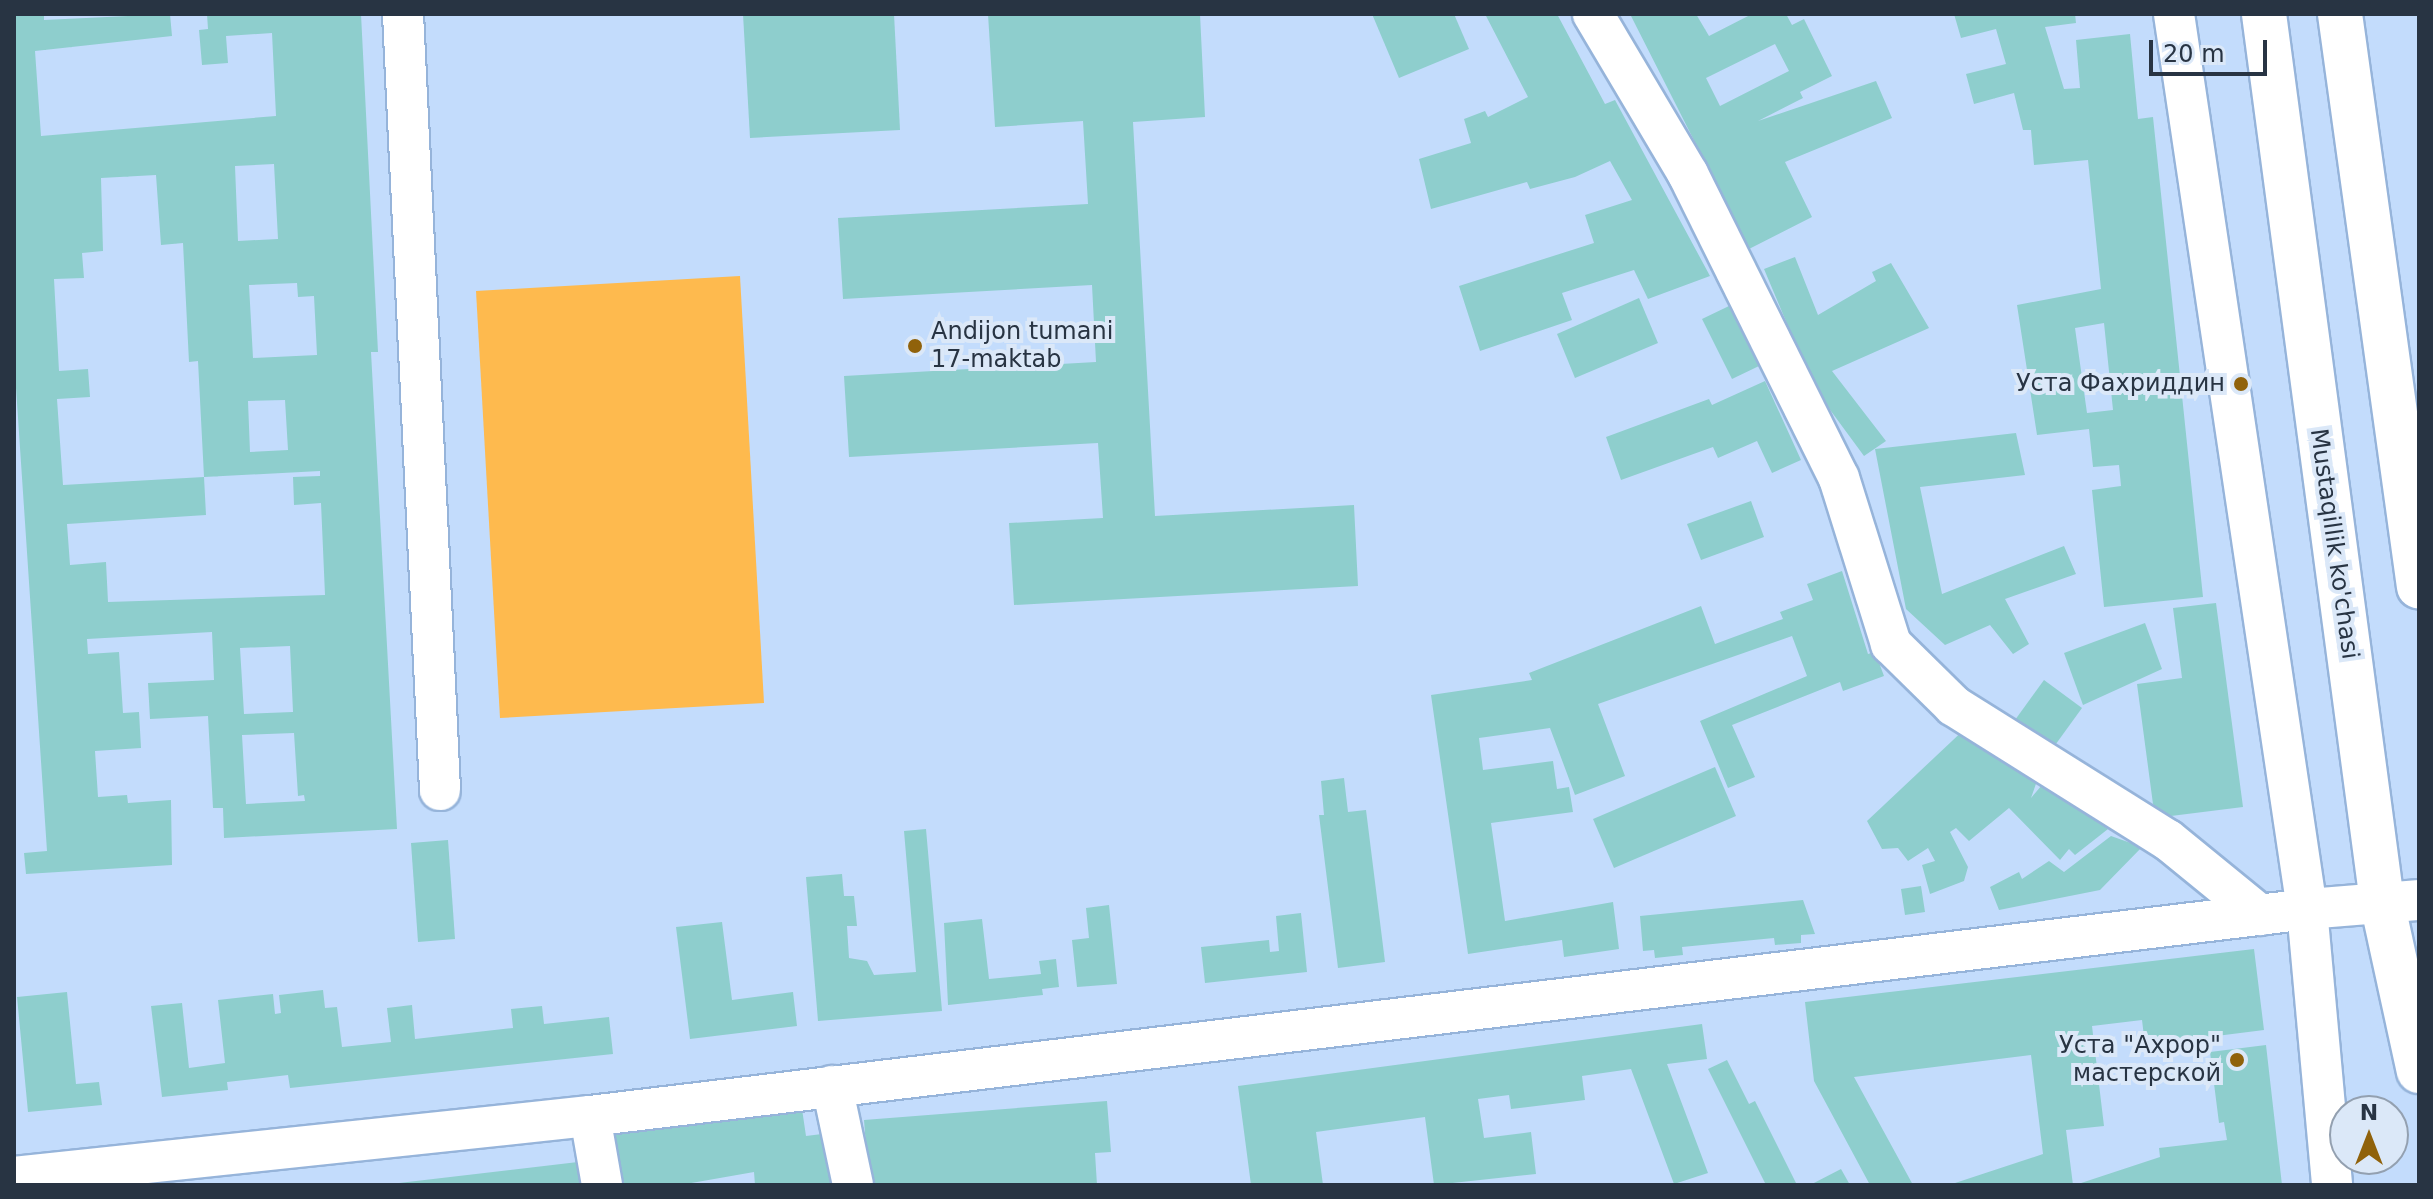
<!DOCTYPE html>
<html>
<head>
<meta charset="utf-8">
<style>
	body { margin:0 }
	#map { position:relative; width:2433px; height:1199px; overflow:hidden; background:#c3dcfc; font-family:"DejaVu Sans",sans-serif }
	div>[style] { position:absolute }
	.green>* { inset:0; background:#feba4e }
	.building>* { inset:0; background:#8ececd }
	.roads { filter:drop-shadow(2px 0 #96b4da) drop-shadow(-2px 0 #96b4da) drop-shadow(0 2px #96b4da) drop-shadow(0 -2px #96b4da) }
	.minor>* { height:40px; margin:-20px; padding:0 20px; transform-origin:20px; border-radius:20px; background:#fff }
	.major>* { height:44px; margin:-22px; padding:0 22px; transform-origin:22px; border-radius:22px; background:#fff }
	.dots>* { width:22px; height:22px; translate:-50% -50%; box-sizing:border-box; border:4px solid #dbe8f8; border-radius:50% }
	span { translate:-50% -50%; white-space:nowrap; text-align:center; line-height:1.15; -webkit-text-stroke:8px #dbe8f8; paint-order:stroke }
	.poi-label { font-size:24px; color:#283443 }
	.left { translate:0 -50%; text-align:left }
	.right { translate:-100% -50%; text-align:right }
	.street-label { font-size:24px; color:#283443 }
	.frame { position:absolute; inset:0; border:16px solid #283443; pointer-events:none }
	.north { position:absolute; left:2329px; top:1095px; width:80px; height:80px; box-sizing:border-box; background:#dbe8f8; border:2px solid #93a0b0; border-radius:50%; rotate:0deg; font-size:22px; font-weight:700; line-height:32px; text-align:center; color:#283443 }
	.north::after { content:''; display:block; margin:auto; width:28px; height:36px; background:#90620b; clip-path:polygon(50% 0,100% 100%,50% 72%,0 100%) }
	.scale { position:absolute; left:2149px; top:40px; width:118px; height:36px; box-sizing:border-box; border:4px solid #283443; border-top:0; padding-left:10px; font-size:24px; line-height:28px; white-space:nowrap; color:#283443; -webkit-text-stroke:6px #dbe8f8; paint-order:stroke }
</style>
</head>
<body>
<div id="map">
	<div class="green">
		<div style="clip-path:polygon(740px 276px,764px 703px,500px 718px,476px 291px)"></div>
	</div>
	<div class="building">
		<div style="clip-path:polygon(evenodd,14px 14px,44px 14px,44px 20px,170px 14px,172px 36px,35px 51px,41px 136px,276px 116px,272px 33px,226px 36px,228px 63px,202px 65px,199px 30px,208px 29px,207px 14px,361px 14px,378px 352px,371px 352px,397px 829px,224px 838px,223px 808px,213px 808px,208px 716px,150px 719px,148px 683px,214px 680px,212px 632px,87px 639px,88px 654px,119px 652px,123px 713px,139px 712px,141px 748px,95px 751px,98px 797px,127px 795px,128px 803px,171px 800px,172px 865px,26px 874px,24px 853px,47px 851px,15px 373px,14px 14px,274px 164px,278px 239px,238px 241px,235px 166px,274px 164px,14px 14px,156px 175px,161px 245px,183px 243px,189px 362px,198px 361px,204px 477px,320px 471px,320px 476px,293px 477px,294px 505px,321px 503px,325px 595px,108px 602px,106px 562px,70px 565px,67px 524px,206px 515px,204px 477px,63px 485px,57px 399px,90px 397px,88px 369px,59px 371px,54px 279px,84px 278px,82px 253px,103px 251px,101px 178px,156px 175px,14px 14px,297px 283px,298px 297px,314px 296px,317px 355px,253px 358px,249px 285px,297px 283px,14px 14px,285px 400px,288px 450px,250px 452px,248px 401px,285px 400px,14px 14px,290px 646px,293px 712px,244px 714px,240px 648px,290px 646px,14px 14px,294px 733px,298px 796px,304px 795px,305px 801px,246px 804px,242px 735px,294px 733px)"></div>
		<div style="clip-path:polygon(743px 14px,894px 14px,900px 130px,750px 138px)"></div>
		<div style="clip-path:polygon(988px 14px,1200px 14px,1205px 117px,1133px 122px,1155px 516px,1354px 505px,1358px 586px,1014px 605px,1009px 523px,1103px 518px,1098px 443px,849px 457px,844px 376px,1096px 362px,1092px 285px,843px 299px,838px 218px,1088px 204px,1083px 121px,995px 127px)"></div>
		<div style="clip-path:polygon(1372px 14px,1454px 14px,1469px 49px,1399px 78px)"></div>
		<div style="clip-path:polygon(1485px 14px,1557px 14px,1605px 104px,1615px 100px,1710px 276px,1648px 299px,1634px 270px,1562px 293px,1572px 320px,1480px 351px,1459px 286px,1594px 243px,1585px 215px,1632px 200px,1610px 161px,1575px 177px,1530px 189px,1527px 182px,1431px 209px,1419px 159px,1471px 143px,1464px 119px,1485px 111px,1488px 117px,1528px 97px)"></div>
		<div style="clip-path:polygon(evenodd,1630px 14px,1696px 14px,1709px 36px,1752px 14px,1786px 14px,1792px 25px,1804px 19px,1832px 76px,1800px 92px,1803px 98px,1758px 121px,1876px 81px,1892px 118px,1785px 162px,1812px 217px,1749px 249px,1630px 14px,1775px 44px,1789px 71px,1720px 106px,1706px 78px,1775px 44px)"></div>
		<div style="clip-path:polygon(evenodd,1954px 14px,2075px 14px,2076px 23px,2045px 27px,2064px 89px,2080px 88px,2076px 40px,2130px 34px,2138px 119px,2153px 117px,2203px 597px,2104px 607px,2092px 490px,2121px 486px,2119px 465px,2093px 467px,2089px 429px,2037px 435px,2017px 305px,2101px 289px,2088px 160px,2034px 165px,2031px 130px,2023px 130px,2014px 93px,1974px 104px,1966px 74px,2006px 64px,1996px 29px,1961px 38px,1954px 14px,2104px 323px,2113px 410px,2087px 413px,2075px 328px,2104px 323px)"></div>
		<div style="clip-path:polygon(1795px 257px,1818px 315px,1876px 281px,1872px 272px,1891px 263px,1929px 328px,1832px 371px,1886px 441px,1864px 456px,1814px 388px,1764px 269px)"></div>
		<div style="clip-path:polygon(1639px 298px,1658px 343px,1575px 378px,1557px 334px)"></div>
		<div style="clip-path:polygon(1729px 306px,1759px 366px,1732px 379px,1702px 319px)"></div>
		<div style="clip-path:polygon(1765px 381px,1801px 460px,1772px 473px,1757px 441px,1718px 458px,1713px 447px,1621px 480px,1606px 437px,1709px 399px,1712px 405px)"></div>
		<div style="clip-path:polygon(2016px 433px,2025px 475px,1920px 487px,1942px 594px,2064px 546px,2076px 574px,2005px 599px,2029px 644px,2013px 654px,1990px 625px,1945px 645px,1906px 609px,1875px 449px)"></div>
		<div style="clip-path:polygon(1751px 501px,1764px 537px,1701px 560px,1687px 524px)"></div>
		<div style="clip-path:polygon(1842px 571px,1868px 654px,1875px 652px,1884px 676px,1843px 691px,1840px 682px,1732px 725px,1755px 777px,1728px 788px,1700px 721px,1807px 676px,1792px 636px,1598px 704px,1625px 776px,1575px 795px,1550px 728px,1479px 738px,1483px 770px,1553px 761px,1557px 789px,1569px 787px,1573px 812px,1491px 823px,1505px 921px,1613px 902px,1619px 949px,1564px 957px,1562px 940px,1468px 954px,1431px 695px,1532px 680px,1529px 673px,1701px 606px,1715px 644px,1783px 619px,1780px 612px,1813px 600px,1807px 584px)"></div>
		<div style="clip-path:polygon(2216px 603px,2243px 807px,2163px 817px,2153px 804px,2137px 684px,2182px 678px,2173px 608px)"></div>
		<div style="clip-path:polygon(2145px 623px,2162px 669px,2083px 705px,2064px 653px)"></div>
		<div style="clip-path:polygon(2044px 680px,2082px 708px,2053px 748px,2015px 720px)"></div>
		<div style="clip-path:polygon(1969px 725px,2039px 775px,2031px 798px,2042px 785px,2108px 829px,2075px 855px,2069px 849px,2060px 860px,2009px 808px,1969px 841px,1956px 828px,1950px 832px,1968px 867px,1964px 881px,1930px 894px,1922px 865px,1935px 861px,1928px 848px,1908px 861px,1898px 848px,1882px 849px,1867px 821px)"></div>
		<div style="clip-path:polygon(1715px 767px,1736px 816px,1614px 868px,1593px 819px)"></div>
		<div style="clip-path:polygon(1344px 778px,1348px 812px,1366px 810px,1385px 962px,1338px 968px,1319px 815px,1324px 815px,1321px 781px)"></div>
		<div style="clip-path:polygon(926px 829px,942px 1011px,818px 1021px,806px 877px,842px 874px,844px 896px,854px 896px,857px 926px,847px 926px,849px 958px,867px 961px,874px 975px,916px 972px,904px 831px)"></div>
		<div style="clip-path:polygon(2111px 836px,2142px 847px,2100px 890px,1999px 910px,1990px 887px,2019px 872px,2022px 879px,2049px 861px,2064px 872px)"></div>
		<div style="clip-path:polygon(448px 840px,455px 939px,418px 942px,411px 843px)"></div>
		<div style="clip-path:polygon(1921px 886px,1925px 912px,1905px 915px,1901px 889px)"></div>
		<div style="clip-path:polygon(1803px 900px,1815px 934px,1801px 935px,1801px 943px,1775px 945px,1774px 938px,1682px 947px,1683px 955px,1655px 958px,1654px 950px,1643px 951px,1640px 916px)"></div>
		<div style="clip-path:polygon(1109px 905px,1117px 984px,1077px 987px,1072px 940px,1089px 938px,1086px 908px)"></div>
		<div style="clip-path:polygon(1301px 913px,1307px 972px,1205px 983px,1201px 947px,1269px 940px,1270px 952px,1279px 951px,1276px 916px)"></div>
		<div style="clip-path:polygon(982px 919px,989px 979px,1041px 974px,1039px 961px,1056px 959px,1059px 987px,1042px 989px,1043px 995px,948px 1005px,944px 923px)"></div>
		<div style="clip-path:polygon(722px 922px,732px 1000px,793px 992px,797px 1026px,690px 1039px,676px 927px)"></div>
		<div style="clip-path:polygon(2254px 949px,2264px 1030px,2145px 1045px,2142px 1020px,2092px 1026px,2104px 1126px,2066px 1130px,2073px 1185px,1949px 1185px,2043px 1154px,2031px 1055px,1854px 1077px,1913px 1185px,1870px 1185px,1814px 1081px,1805px 1002px)"></div>
		<div style="clip-path:polygon(323px 990px,325px 1008px,337px 1007px,342px 1047px,391px 1042px,387px 1008px,412px 1005px,415px 1039px,513px 1028px,511px 1009px,542px 1006px,544px 1024px,609px 1017px,613px 1054px,290px 1088px,288px 1075px,227px 1082px,228px 1090px,162px 1097px,151px 1006px,182px 1003px,189px 1068px,225px 1063px,218px 1000px,273px 994px,275px 1014px,281px 1013px,279px 995px)"></div>
		<div style="clip-path:polygon(67px 992px,76px 1084px,99px 1082px,102px 1105px,28px 1112px,17px 997px)"></div>
		<div style="clip-path:polygon(1702px 1024px,1707px 1059px,1667px 1064px,1708px 1173px,1674px 1184px,1631px 1069px,1582px 1076px,1585px 1100px,1511px 1109px,1509px 1095px,1478px 1099px,1484px 1138px,1531px 1132px,1536px 1174px,1434px 1185px,1425px 1117px,1316px 1132px,1323px 1185px,1251px 1185px,1238px 1086px)"></div>
		<div style="clip-path:polygon(2266px 1045px,2282px 1185px,2075px 1185px,2160px 1157px,2159px 1148px,2227px 1140px,2224px 1122px,2219px 1123px,2210px 1052px)"></div>
		<div style="clip-path:polygon(1727px 1060px,1749px 1104px,1755px 1101px,1797px 1185px,1766px 1185px,1708px 1069px)"></div>
		<div style="clip-path:polygon(1107px 1101px,1111px 1152px,1095px 1153px,1097px 1185px,869px 1185px,864px 1120px)"></div>
		<div style="clip-path:polygon(802px 1109px,806px 1136px,830px 1133px,836px 1183px,755px 1185px,754px 1172px,680px 1185px,621px 1185px,615px 1133px)"></div>
		<div style="clip-path:polygon(578px 1162px,581px 1185px,399px 1185px,399px 1183px)"></div>
		<div style="clip-path:polygon(1841px 1169px,1850px 1185px,1810px 1185px)"></div>
	</div>
	<div class="roads">
		<div class="minor">
			<div style="left:403px;top:14px;width:777px;rotate:87.27deg"></div>
			<div style="left:1593px;top:14px;width:186px;rotate:59.3deg"></div>
			<div style="left:1688px;top:174px;width:339px;rotate:63.6deg"></div>
			<div style="left:1839px;top:478px;width:174px;rotate:72.6deg"></div>
			<div style="left:1891px;top:644px;width:88px;rotate:44.5deg"></div>
			<div style="left:1954px;top:706px;width:252px;rotate:32.1deg"></div>
			<div style="left:2168px;top:840px;width:119px;rotate:39.2deg"></div>
			<div style="left:2174px;top:14px;width:905px;rotate:81.55deg"></div>
			<div style="left:2307px;top:909px;width:277px;rotate:84.8deg"></div>
			<div style="left:832px;top:1086px;width:101px;rotate:78deg"></div>
			<div style="left:590px;top:1116px;width:70px;rotate:80.1deg"></div>
			<div style="left:14px;top:1177px;width:579px;rotate:-6.05deg"></div>
			<div style="left:590px;top:1116px;width:1729px;rotate:-6.87deg"></div>
			<div style="left:2307px;top:909px;width:112px;rotate:-4.6deg"></div>
		</div>
		<div class="major">
			<div style="left:2264px;top:14px;width:896px;rotate:82.43deg"></div>
			<div style="left:2382px;top:902px;width:173px;rotate:77.7deg"></div>
			<div style="left:2340px;top:14px;width:578px;rotate:82.15deg"></div>
		</div>
	</div>
	<div class="dots">
		<div style="left:915px;top:346px;background:#90620b"></div>
		<div style="left:2241px;top:384px;background:#90620b"></div>
		<div style="left:2237px;top:1060px;background:#90620b"></div>
	</div>
	<div class="poi-label">
		<span class="left" style="left:931px;top:346px">Andijon tumani<br>17-maktab</span>
		<span class="right" style="left:2225px;top:384px">Уста Фахриддин</span>
		<span class="right" style="left:2221px;top:1060px">Уста "Ахрор"<br>мастерской</span>
	</div>
	<div class="street-label">
		<span style="left:2334px;top:544px;rotate:82deg">Mustaqillik ko'chasi</span>
	</div>
	<div class="frame"></div>
	<div class="north">N</div>
	<div class="scale">20 m</div>
</div>
</body>
</html>
